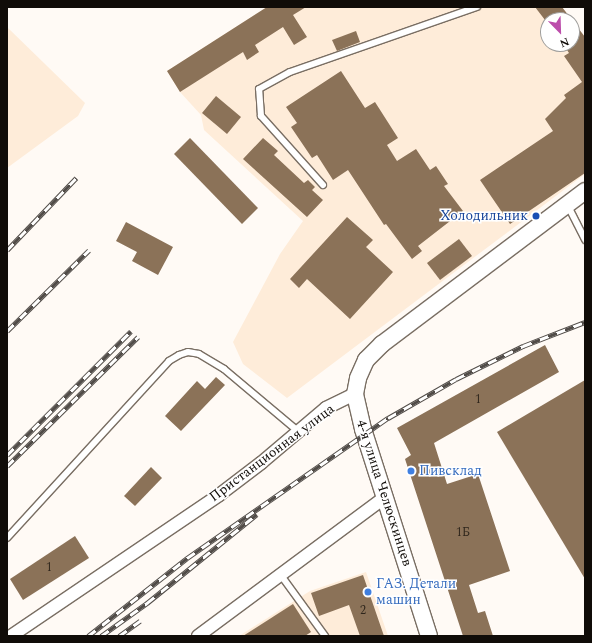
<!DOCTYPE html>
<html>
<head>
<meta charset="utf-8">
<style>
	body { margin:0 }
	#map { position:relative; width:592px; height:643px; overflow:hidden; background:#fffaf5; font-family:Spectral,serif }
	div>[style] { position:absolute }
	.built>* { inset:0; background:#feecd9 }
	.building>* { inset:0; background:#8b7258 }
	.roads { filter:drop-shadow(1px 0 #796e63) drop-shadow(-1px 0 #796e63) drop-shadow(0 1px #796e63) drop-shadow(0 -1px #796e63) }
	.service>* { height:6px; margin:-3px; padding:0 3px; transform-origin:3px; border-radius:3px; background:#fff }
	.minor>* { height:12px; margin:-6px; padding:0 6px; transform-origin:6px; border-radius:6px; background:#fff }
	.secondary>* { height:16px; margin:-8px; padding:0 8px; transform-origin:8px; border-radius:8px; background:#fff }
	.rail>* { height:4.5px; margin-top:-2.25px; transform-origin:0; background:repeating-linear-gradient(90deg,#fff 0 9px,#514c48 0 18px); box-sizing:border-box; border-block:1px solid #514c48 }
	.dots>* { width:11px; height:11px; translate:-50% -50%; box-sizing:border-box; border:2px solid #fff; border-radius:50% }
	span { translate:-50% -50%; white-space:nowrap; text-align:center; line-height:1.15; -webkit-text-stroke:3px #fff; paint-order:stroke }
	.number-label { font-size:12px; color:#2f261c }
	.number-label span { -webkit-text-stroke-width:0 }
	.transit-label { font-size:14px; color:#164399 }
	.right { translate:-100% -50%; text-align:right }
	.street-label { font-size:14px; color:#100c08 }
	.shop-label { font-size:14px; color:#366cbe }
	.left { translate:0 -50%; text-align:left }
	.frame { position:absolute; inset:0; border:8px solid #100c08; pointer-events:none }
	.north { position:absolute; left:540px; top:12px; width:40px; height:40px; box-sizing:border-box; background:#fff; border:1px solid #9f9e9c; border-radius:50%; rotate:157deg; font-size:11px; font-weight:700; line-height:16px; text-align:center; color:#100c08 }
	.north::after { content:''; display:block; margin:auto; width:14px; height:18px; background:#bc4dab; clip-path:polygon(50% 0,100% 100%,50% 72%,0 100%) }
</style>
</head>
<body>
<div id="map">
	<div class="built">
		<div style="clip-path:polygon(evenodd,267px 7px,562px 7px,585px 37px,585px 174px,287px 398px,243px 364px,233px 342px,280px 254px,303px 221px,204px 130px,201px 115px,180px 92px,167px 71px,267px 7px,548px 20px,572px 20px,572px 44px,548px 44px,548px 20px)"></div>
		<div style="clip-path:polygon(7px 27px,85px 103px,78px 116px,7px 168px)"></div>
		<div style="clip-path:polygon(366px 572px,388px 636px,239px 636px,310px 591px)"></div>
	</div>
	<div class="building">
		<div style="clip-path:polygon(267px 7px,306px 7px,293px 15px,307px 37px,294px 45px,283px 27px,255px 45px,259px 52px,247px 60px,243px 52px,180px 92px,167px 71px)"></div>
		<div style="clip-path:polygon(535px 7px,562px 7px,585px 37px,585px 173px,510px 224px,480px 180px,553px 131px,545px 119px,566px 98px,564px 95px,582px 82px,564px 56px,569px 53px,563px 44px,572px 44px,572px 20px,545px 20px)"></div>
		<div style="clip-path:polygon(356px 31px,360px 42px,337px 51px,332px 40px)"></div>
		<div style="clip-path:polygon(341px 71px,365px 108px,375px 102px,398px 138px,387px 145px,397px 161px,416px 149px,430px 170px,436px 166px,448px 184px,444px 186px,463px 211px,418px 246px,422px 251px,412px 259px,386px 224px,384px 225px,348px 170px,333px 180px,317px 155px,312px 158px,291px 127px,297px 123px,286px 107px)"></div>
		<div style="clip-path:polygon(216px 96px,241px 117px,227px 134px,202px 113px)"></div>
		<div style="clip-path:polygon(190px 138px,258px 208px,242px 224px,174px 154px)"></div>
		<div style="clip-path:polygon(263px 138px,278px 151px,274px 155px,304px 183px,308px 180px,315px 187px,312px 190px,323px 200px,307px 217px,243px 159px)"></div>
		<div style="clip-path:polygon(347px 217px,373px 240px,366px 247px,393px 272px,350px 319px,307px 279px,299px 288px,290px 279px)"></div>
		<div style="clip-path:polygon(126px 222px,173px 247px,158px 275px,132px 261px,137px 252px,116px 241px)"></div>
		<div style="clip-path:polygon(459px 239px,472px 256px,440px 280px,427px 263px)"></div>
		<div style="clip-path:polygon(545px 345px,559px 372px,434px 443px,447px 484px,478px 474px,510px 571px,469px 585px,478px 613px,485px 611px,493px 636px,463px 636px,405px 459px,411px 455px,397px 428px)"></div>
		<div style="clip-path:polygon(216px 377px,225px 385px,181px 431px,165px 416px,197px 381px,205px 389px)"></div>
		<div style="clip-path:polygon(585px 380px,585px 579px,497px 432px)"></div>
		<div style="clip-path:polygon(151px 467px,162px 478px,135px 506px,124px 496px)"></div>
		<div style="clip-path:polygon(75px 536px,89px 558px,23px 600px,10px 579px)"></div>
		<div style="clip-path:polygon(363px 575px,384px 636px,360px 636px,349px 605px,319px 616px,311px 593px)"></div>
		<div style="clip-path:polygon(293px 604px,311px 632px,305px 636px,243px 636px)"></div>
	</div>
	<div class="roads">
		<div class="service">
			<div style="left:323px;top:185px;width:93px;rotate:-131.9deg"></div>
			<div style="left:261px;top:116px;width:27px;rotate:-94deg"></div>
			<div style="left:259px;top:89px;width:35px;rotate:-29deg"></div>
			<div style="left:290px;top:72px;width:198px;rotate:-19.2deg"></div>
			<div style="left:568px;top:206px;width:38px;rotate:63deg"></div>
			<div style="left:7px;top:538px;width:240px;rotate:-47.5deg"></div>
			<div style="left:169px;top:361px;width:12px;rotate:-31deg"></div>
			<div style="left:179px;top:355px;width:9px;rotate:-18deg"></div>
			<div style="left:188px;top:352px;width:11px;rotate:10deg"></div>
			<div style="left:199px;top:354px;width:29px;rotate:31deg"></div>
			<div style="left:224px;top:369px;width:97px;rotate:40deg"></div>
			<div style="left:280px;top:574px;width:77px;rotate:54deg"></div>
		</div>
		<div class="minor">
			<div style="left:11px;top:636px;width:251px;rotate:-34.1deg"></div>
			<div style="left:219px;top:495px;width:53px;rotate:-37.3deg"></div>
			<div style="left:261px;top:463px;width:85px;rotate:-40.2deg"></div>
			<div style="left:326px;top:408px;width:32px;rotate:-26deg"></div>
			<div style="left:198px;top:636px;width:233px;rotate:-36.6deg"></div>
		</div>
		<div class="secondary">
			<div style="left:429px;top:636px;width:217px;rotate:-107.7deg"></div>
			<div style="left:363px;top:429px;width:36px;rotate:-103deg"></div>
			<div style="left:355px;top:394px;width:16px;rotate:-79deg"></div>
			<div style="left:358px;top:378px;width:20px;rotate:-66deg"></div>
			<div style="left:366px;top:360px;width:23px;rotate:-45deg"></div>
			<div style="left:382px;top:344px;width:254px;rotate:-37deg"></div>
		</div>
	</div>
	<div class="rail">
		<div style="left:7px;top:250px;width:100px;rotate:-46.2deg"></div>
		<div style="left:7px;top:331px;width:115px;rotate:-44.6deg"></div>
		<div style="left:7px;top:455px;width:175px;rotate:-45deg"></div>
		<div style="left:7px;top:466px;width:184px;rotate:-44.6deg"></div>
		<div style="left:88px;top:636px;width:126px;rotate:-38.2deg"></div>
		<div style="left:187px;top:558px;width:245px;rotate:-34.9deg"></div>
		<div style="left:388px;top:418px;width:78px;rotate:-29.8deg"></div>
		<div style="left:456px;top:379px;width:75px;rotate:-26.2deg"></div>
		<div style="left:523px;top:346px;width:66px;rotate:-21.2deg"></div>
		<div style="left:101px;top:636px;width:57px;rotate:-35.7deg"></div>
		<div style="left:147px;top:603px;width:141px;rotate:-39deg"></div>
		<div style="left:119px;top:636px;width:26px;rotate:-36deg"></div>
	</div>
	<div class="dots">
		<div style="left:536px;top:216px;background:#1a4fb4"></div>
		<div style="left:411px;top:471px;background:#3f7fe0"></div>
		<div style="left:368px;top:592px;background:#3f7fe0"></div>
	</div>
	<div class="number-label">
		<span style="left:478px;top:400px">1</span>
		<span style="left:463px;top:533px">1Б</span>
		<span style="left:49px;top:568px">1</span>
		<span style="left:363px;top:611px">2</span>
	</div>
	<div class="transit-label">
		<span class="right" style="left:528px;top:216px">Холодильник</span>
	</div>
	<div class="street-label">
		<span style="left:272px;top:453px;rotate:-37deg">Пристанционная улица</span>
		<span style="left:384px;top:493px;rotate:72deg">4-я улица Челюскинцев</span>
	</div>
	<div class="shop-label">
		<span class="left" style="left:419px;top:471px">Пивсклад</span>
		<span class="left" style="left:376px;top:592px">ГАЗ. Детали<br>машин</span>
	</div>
	<div class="frame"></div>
	<div class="north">N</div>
</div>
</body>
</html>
